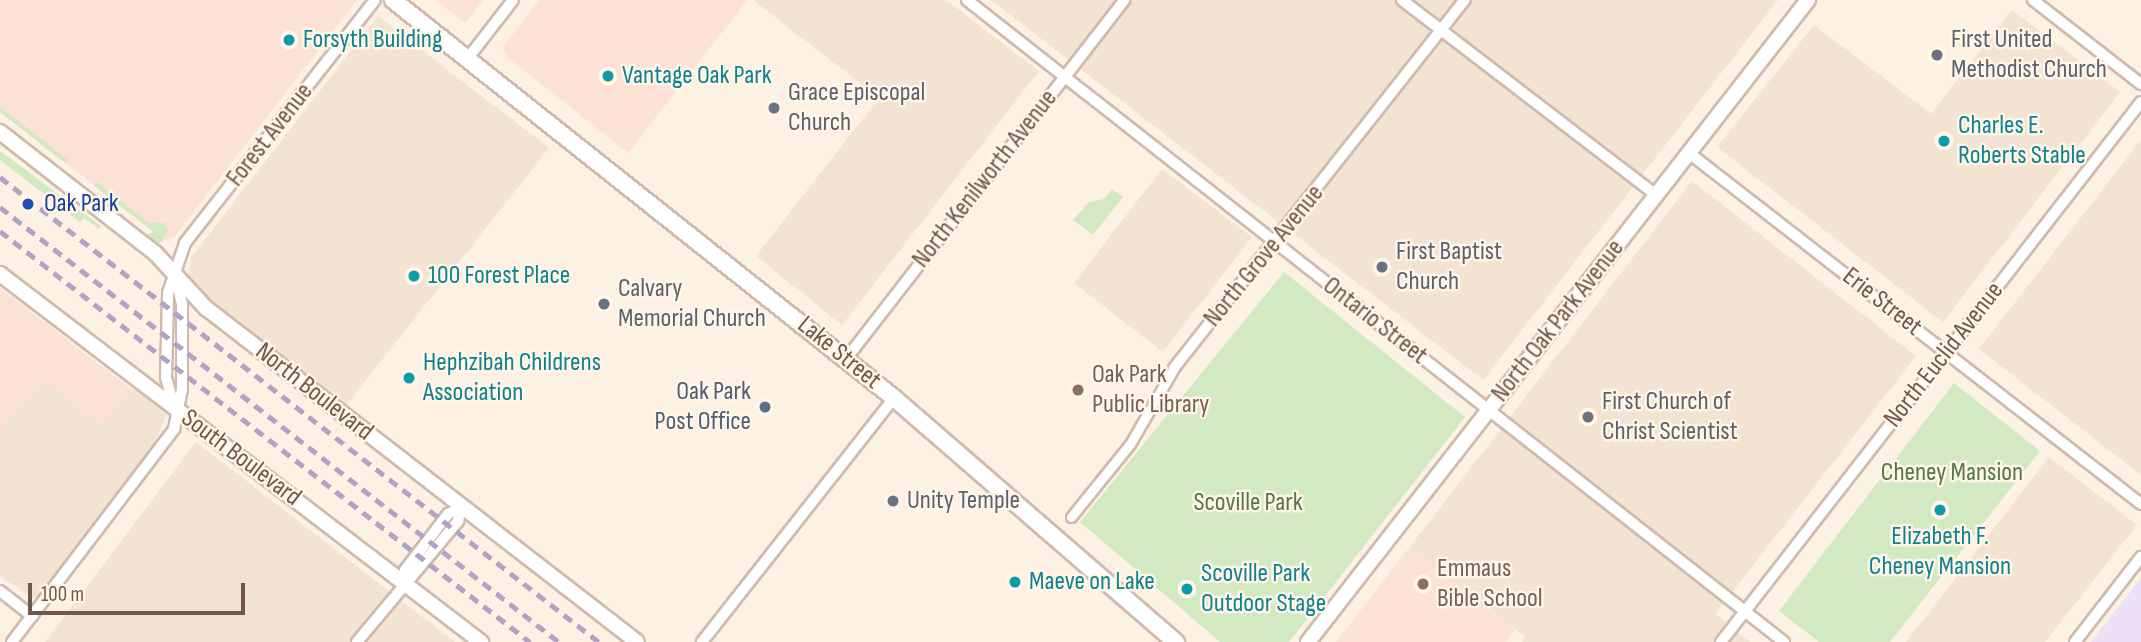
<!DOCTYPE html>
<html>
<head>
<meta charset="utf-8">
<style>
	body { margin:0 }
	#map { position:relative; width:2141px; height:642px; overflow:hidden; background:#fcf1e3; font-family:"Sofia Sans Condensed",sans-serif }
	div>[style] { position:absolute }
	.residential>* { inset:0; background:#f3e3d2 }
	.commercial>* { inset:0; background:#fce1d7 }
	.education>* { inset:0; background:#eee0f8 }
	.green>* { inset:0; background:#d3e9c2 }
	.roads { filter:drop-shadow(2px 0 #cfbbad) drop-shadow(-2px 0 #cfbbad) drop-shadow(0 2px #cfbbad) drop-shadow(0 -2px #cfbbad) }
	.pedestrian>* { height:9px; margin:-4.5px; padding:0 4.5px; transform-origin:4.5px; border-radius:4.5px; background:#fff }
	.minor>* { height:10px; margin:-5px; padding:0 5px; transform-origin:5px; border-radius:5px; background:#fff }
	.tertiary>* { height:14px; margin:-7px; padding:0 7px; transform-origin:7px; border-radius:7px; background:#fff }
	.secondary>* { height:16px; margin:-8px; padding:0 8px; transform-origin:8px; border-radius:8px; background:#fff }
	.rail>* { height:4.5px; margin-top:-2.25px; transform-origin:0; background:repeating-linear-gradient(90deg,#b4a2c5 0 10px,transparent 0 17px) }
	.dots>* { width:19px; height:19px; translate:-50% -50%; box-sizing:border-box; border:4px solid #fff5e9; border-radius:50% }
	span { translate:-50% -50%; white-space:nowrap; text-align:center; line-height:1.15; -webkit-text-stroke:5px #fff5e9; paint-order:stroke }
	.culture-label { font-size:26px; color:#0d838f }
	.left { translate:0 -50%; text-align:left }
	.worship-label { font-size:26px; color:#5b616d }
	.street-label { font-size:26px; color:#73574a }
	.transit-label { font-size:26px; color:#164399 }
	.education-label { font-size:26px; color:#785e54 }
	.service-label { font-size:26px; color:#4e5e75 }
	.right { translate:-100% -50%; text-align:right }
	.park-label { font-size:26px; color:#547842 }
	.scale { position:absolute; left:28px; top:583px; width:217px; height:32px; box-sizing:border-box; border:4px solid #73574a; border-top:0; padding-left:9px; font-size:21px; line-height:24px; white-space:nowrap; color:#73574a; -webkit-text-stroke:5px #fff5e9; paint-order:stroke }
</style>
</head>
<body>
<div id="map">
	<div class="residential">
		<div style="clip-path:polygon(753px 0,946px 0,1039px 71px,842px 325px,756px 256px,879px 98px)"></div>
		<div style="clip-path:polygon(991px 0,1778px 0,1483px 380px)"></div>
		<div style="clip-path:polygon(2012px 10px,2120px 92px,1943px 322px,1717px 147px,1814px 25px,1931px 114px)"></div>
		<div style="clip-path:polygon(378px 16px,549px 148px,347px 404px,194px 288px,188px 273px,192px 256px)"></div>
		<div style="clip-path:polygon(2141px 140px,2141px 475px,1979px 349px)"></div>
		<div style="clip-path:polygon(1162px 169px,1252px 237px,1163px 352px,1074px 283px)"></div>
		<div style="clip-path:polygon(1692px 181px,1916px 356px,1715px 614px,1750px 642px,1522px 642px,1525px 637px,1409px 548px)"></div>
		<div style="clip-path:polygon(43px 380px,102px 425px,130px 388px,150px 397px,166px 416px,152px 449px,40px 596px,33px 598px,0 576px,0 431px)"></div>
		<div style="clip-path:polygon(196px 442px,455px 642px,45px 642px)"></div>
		<div style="clip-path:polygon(2049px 457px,2137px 525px,2045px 642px,1906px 642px)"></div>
	</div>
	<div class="commercial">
		<div style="clip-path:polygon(0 0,357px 0,175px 236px,159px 243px,143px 236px,154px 232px,0 112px)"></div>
		<div style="clip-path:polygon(435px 0,483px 0,465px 23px)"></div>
		<div style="clip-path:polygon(539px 0,747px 0,628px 153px,507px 57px,503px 47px)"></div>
		<div style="clip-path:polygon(0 288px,130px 388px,102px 425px,43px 380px,0 431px)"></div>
		<div style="clip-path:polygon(1409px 548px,1515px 630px,1506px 642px,1336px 642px)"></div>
	</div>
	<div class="education">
		<div style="clip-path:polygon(2141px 578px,2141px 642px,2091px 642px)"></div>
	</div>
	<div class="green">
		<div style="clip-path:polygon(0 107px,68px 160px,65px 163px,0 112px)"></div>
		<div style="clip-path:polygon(0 151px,101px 226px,99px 229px,84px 218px,80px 222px,0 160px)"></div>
		<div style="clip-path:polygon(97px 182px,149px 223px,165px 223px,168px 232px,159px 243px,143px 236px,154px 232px,94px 186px)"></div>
		<div style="clip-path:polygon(1112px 189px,1123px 197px,1093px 235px,1073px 220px,1089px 202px,1104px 199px)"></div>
		<div style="clip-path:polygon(1284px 272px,1465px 417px,1289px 642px,1220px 642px,1080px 522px)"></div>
		<div style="clip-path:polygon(1954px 383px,2040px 451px,1890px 642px,1819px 642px,1779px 611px)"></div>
	</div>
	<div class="roads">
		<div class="pedestrian">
			<div style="left:1071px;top:517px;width:94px;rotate:-51.1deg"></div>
			<div style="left:1130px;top:444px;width:88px;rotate:-59.9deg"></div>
		</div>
		<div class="minor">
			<div style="left:967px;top:0;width:1039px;rotate:38.16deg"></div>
			<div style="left:1402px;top:0;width:320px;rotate:37.5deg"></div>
			<div style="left:2033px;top:0;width:137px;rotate:37.9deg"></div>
			<div style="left:468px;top:58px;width:73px;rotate:-52.2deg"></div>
			<div style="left:1689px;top:153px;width:572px;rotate:37.83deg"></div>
			<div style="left:846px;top:359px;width:454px;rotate:-52.2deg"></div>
			<div style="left:1174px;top:368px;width:469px;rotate:-51.7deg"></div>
			<div style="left:175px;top:409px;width:33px;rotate:-106deg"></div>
			<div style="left:166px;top:377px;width:84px;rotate:-88.6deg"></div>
			<div style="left:168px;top:293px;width:53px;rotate:-71.2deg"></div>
			<div style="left:185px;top:243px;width:308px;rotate:-52deg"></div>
			<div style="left:404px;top:582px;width:12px;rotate:-85deg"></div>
			<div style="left:405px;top:570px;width:71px;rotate:-52.5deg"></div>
			<div style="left:448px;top:514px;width:14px;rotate:-25deg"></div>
			<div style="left:0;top:591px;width:41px;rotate:38deg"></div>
			<div style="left:12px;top:642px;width:268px;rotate:-52.7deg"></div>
			<div style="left:174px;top:429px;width:41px;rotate:-78.7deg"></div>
			<div style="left:182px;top:389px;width:85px;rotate:-90deg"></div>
			<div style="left:182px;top:304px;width:29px;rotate:-104deg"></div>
			<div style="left:357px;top:642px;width:158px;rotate:-50.1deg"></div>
			<div style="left:458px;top:521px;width:13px;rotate:-77deg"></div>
			<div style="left:702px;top:642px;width:310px;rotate:-51.8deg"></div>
			<div style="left:1721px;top:642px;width:684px;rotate:-52.13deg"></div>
			<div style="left:2075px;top:642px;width:108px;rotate:-52.2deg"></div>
		</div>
		<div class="tertiary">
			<div style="left:0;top:132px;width:197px;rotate:38deg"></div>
			<div style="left:155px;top:253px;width:75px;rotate:47.2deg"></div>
			<div style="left:206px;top:308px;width:545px;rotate:37.77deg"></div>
			<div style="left:0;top:274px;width:606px;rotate:37.42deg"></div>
			<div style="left:1308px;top:642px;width:814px;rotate:-52.09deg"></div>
		</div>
		<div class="secondary">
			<div style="left:393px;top:0;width:640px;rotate:38.46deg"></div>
			<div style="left:894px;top:398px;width:373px;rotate:40.9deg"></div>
		</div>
	</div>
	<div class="rail">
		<div style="left:0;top:177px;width:758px;rotate:37.82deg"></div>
		<div style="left:0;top:207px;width:708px;rotate:37.89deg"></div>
		<div style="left:0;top:231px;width:671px;rotate:37.79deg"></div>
	</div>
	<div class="dots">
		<div style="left:289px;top:40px;background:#0f9aa8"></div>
		<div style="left:1937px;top:55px;background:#6b7280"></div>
		<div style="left:608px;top:76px;background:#0f9aa8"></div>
		<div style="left:774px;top:108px;background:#6b7280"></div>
		<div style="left:1944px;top:141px;background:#0f9aa8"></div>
		<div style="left:28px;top:204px;background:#1a4fb4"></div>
		<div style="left:1382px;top:267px;background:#6b7280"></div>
		<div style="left:414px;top:276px;background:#0f9aa8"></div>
		<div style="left:604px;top:304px;background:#6b7280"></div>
		<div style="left:409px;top:378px;background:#0f9aa8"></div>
		<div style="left:1078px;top:390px;background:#8d6e63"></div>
		<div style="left:765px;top:407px;background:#5c6f8a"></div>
		<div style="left:1588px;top:417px;background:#6b7280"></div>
		<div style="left:893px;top:501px;background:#6b7280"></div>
		<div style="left:1940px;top:510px;background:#0f9aa8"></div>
		<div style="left:1015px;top:582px;background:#0f9aa8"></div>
		<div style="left:1423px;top:584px;background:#8d6e63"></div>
		<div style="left:1187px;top:589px;background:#0f9aa8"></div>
	</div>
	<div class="culture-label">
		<span class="left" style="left:303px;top:40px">Forsyth Building</span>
		<span class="left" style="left:622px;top:76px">Vantage Oak Park</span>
		<span class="left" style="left:1958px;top:141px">Charles E.<br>Roberts Stable</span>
		<span class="left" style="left:428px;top:276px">100 Forest Place</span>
		<span class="left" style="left:423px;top:378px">Hephzibah Childrens<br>Association</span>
		<span style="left:1940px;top:552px">Elizabeth F.<br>Cheney Mansion</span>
		<span class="left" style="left:1201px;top:589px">Scoville Park<br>Outdoor Stage</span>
		<span class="left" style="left:1029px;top:582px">Maeve on Lake</span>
	</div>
	<div class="worship-label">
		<span class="left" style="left:1951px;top:55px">First United<br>Methodist Church</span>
		<span class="left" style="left:788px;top:108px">Grace Episcopal<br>Church</span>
		<span class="left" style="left:1396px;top:267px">First Baptist<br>Church</span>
		<span class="left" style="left:618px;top:304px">Calvary<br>Memorial Church</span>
		<span class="left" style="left:1602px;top:417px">First Church of<br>Christ Scientist</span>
		<span class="left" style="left:907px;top:501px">Unity Temple</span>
	</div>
	<div class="street-label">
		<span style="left:270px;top:135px;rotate:-52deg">Forest Avenue</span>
		<span style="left:985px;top:179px;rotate:-52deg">North Kenilworth Avenue</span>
		<span style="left:1264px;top:256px;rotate:-51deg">North Grove Avenue</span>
		<span style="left:1882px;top:302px;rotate:38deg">Erie Street</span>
		<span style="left:1375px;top:321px;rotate:38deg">Ontario Street</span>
		<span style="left:1558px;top:321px;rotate:-52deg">North Oak Park Avenue</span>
		<span style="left:839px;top:353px;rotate:39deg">Lake Street</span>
		<span style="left:1944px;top:355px;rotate:-52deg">North Euclid Avenue</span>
		<span style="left:314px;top:392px;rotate:38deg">North Boulevard</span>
		<span style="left:241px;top:458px;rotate:37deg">South Boulevard</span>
	</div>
	<div class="transit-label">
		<span class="left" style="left:44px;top:204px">Oak Park</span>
	</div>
	<div class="education-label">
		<span class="left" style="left:1092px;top:390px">Oak Park<br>Public Library</span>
		<span class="left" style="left:1437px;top:584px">Emmaus<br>Bible School</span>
	</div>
	<div class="service-label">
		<span class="right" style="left:751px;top:407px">Oak Park<br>Post Office</span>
	</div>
	<div class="park-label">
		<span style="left:1952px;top:473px">Cheney Mansion</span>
		<span style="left:1248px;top:503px">Scoville Park</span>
	</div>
	<div class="scale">100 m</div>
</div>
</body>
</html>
